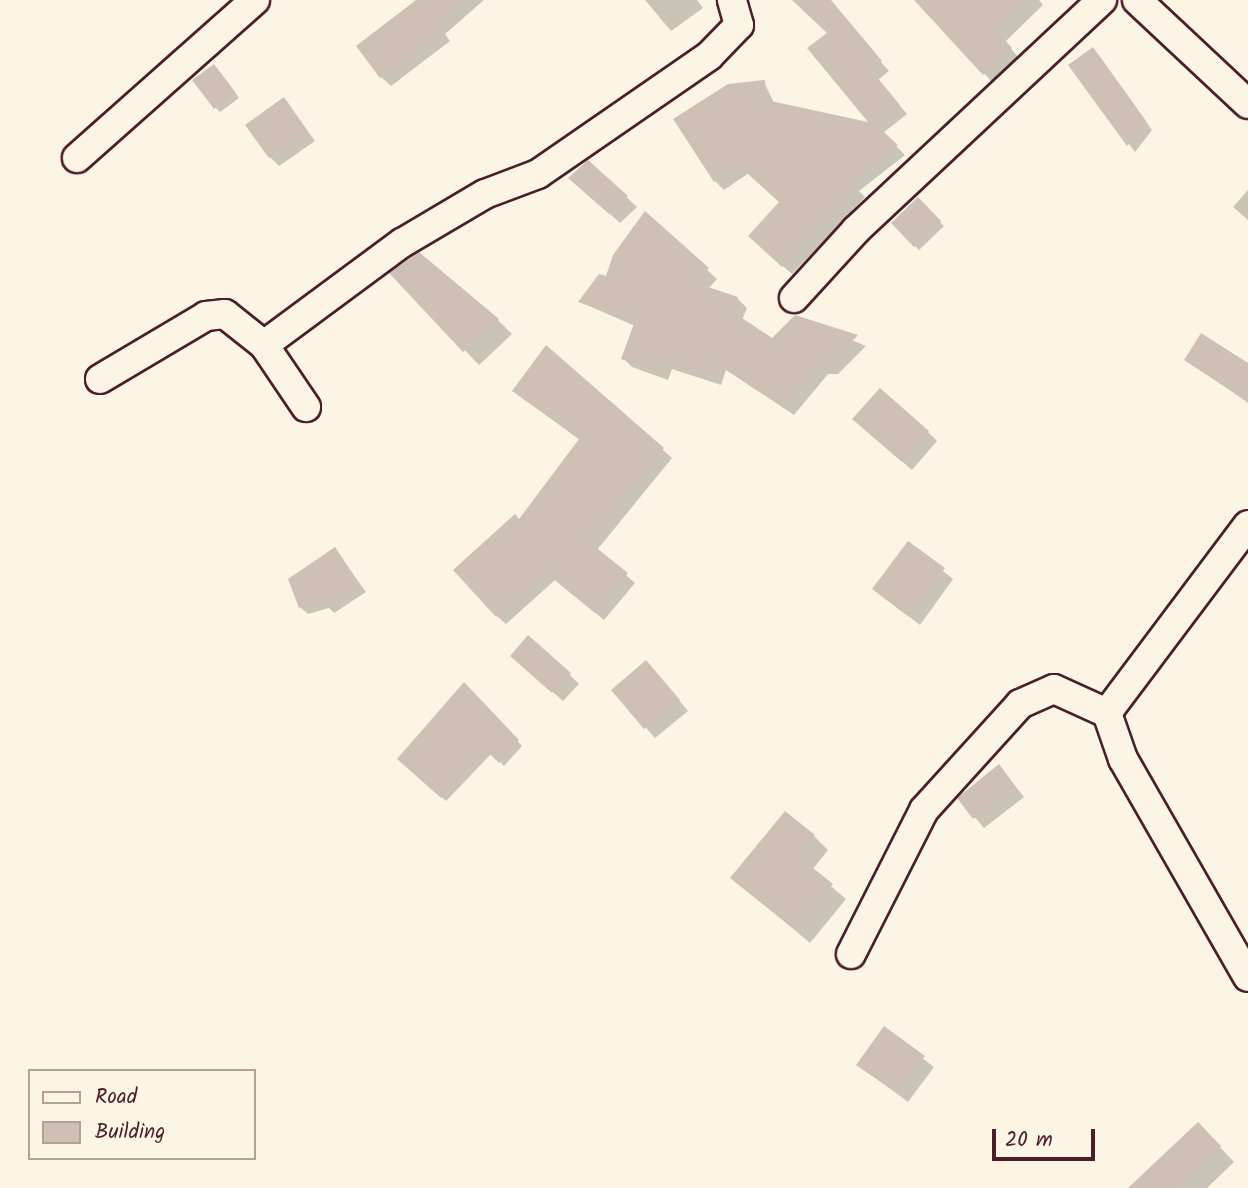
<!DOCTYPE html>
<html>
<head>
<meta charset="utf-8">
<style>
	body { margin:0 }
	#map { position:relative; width:1248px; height:1188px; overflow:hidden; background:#fcf5e5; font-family:Kalam,sans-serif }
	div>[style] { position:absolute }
	.shadow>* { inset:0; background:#0003 }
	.building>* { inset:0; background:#cfc0b7 }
	.roads { filter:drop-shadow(2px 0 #4a1f2b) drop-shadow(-2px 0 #4a1f2b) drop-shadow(0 2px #4a1f2b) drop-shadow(0 -2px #4a1f2b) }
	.minor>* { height:28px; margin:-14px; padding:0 14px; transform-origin:14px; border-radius:14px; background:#fcf5e5 }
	span { translate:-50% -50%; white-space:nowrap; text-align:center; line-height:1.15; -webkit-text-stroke:5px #fcf5e5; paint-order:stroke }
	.legend { position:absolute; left:28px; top:1069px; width:228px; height:91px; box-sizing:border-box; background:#fcf5e5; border:2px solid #b59f9b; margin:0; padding:9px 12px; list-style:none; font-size:21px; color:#4a1f2b }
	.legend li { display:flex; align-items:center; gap:14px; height:35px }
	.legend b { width:35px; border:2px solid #b59f9b }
	.scale { position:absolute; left:992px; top:1129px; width:103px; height:32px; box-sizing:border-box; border:4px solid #4a1f2b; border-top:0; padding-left:9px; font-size:21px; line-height:24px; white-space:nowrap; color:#4a1f2b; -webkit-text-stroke:5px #fcf5e5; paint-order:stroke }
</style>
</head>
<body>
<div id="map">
	<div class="shadow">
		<div style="clip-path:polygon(427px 0,484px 0,445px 34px,450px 41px,391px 86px,381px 77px)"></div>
		<div style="clip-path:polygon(645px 0,697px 0,703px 8px,671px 31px)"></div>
		<div style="clip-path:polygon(794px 0,824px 0,889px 71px,878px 80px,907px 114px,883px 133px,905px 155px,859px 191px,865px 197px,792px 274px,759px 245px,781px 202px,749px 173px,724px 190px,715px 181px,764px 82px,774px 103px,872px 125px,829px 33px)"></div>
		<div style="clip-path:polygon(916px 0,1039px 0,1043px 5px,1005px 42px,1020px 59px,993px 83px)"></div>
		<div style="clip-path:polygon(1100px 57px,1152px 130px,1135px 152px,1071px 65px)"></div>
		<div style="clip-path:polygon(218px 70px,239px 98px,220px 112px,215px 107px)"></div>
		<div style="clip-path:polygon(284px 99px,315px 141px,279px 166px,270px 157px)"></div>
		<div style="clip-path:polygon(588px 162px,637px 207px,620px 223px,580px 187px)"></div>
		<div style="clip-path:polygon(1248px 190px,1248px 220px,1233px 207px)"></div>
		<div style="clip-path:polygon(918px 199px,944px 226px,919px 250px,893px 223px)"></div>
		<div style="clip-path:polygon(646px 214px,717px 279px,708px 289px,737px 298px,747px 308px,742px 320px,772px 341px,796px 317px,866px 346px,838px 374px,828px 374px,794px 415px,726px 370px,721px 385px,672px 369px,668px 380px,632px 367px,623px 358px,635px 326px,580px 302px,607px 279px)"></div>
		<div style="clip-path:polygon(392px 274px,498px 320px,512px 334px,479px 365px)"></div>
		<div style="clip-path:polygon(547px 348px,672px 458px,597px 550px,635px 583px,604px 620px,555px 580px,506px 624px,497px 616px,519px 521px,580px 440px,515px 391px)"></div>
		<div style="clip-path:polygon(1248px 365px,1248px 403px,1202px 370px)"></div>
		<div style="clip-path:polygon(863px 428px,928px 432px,937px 441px,912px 470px)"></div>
		<div style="clip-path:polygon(908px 543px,953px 579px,920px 625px,874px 589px)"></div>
		<div style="clip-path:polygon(335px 550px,366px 592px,334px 613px,329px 608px,308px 614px,300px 607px)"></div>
		<div style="clip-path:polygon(522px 665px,569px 674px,579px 684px,563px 701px)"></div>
		<div style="clip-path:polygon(655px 672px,688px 711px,655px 738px,613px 690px)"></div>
		<div style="clip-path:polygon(464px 684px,522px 746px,504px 766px,492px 753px,446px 801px,399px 759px)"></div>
		<div style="clip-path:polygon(999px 766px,1024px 797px,984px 828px,959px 799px)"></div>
		<div style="clip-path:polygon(814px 836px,828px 850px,812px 870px,846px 899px,810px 943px,733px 878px)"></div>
		<div style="clip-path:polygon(884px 1029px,934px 1067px,908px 1102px,859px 1065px)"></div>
		<div style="clip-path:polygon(1198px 1124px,1234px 1162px,1207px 1188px,1131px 1188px)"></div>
	</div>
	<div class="building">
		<div style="clip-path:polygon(416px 0,464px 0,437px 24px,442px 31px,380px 78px,356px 46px)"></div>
		<div style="clip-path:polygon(792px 0,831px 0,882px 61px,871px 70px,900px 105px,875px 124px,898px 145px,852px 181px,857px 187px,782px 267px,748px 236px,779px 202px,739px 166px,714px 182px,673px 119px,728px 84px,765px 80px,766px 100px,868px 122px,807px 48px,827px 33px)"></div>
		<div style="clip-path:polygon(914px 0,1029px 0,997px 31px,1012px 48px,983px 75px)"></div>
		<div style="clip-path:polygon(1093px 47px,1146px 121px,1127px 146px,1068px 65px)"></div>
		<div style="clip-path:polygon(214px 64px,236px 93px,214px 109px,192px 80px)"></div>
		<div style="clip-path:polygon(284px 97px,307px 130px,269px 158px,245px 125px)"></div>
		<div style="clip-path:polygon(588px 160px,628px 196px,609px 214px,568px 178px)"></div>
		<div style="clip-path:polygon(918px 197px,941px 221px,914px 247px,891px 223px)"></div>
		<div style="clip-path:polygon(645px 211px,709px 268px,696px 283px,738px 297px,733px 312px,772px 338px,795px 315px,858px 335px,823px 371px,818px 366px,784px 407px,717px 363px,712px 377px,663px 361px,659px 372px,621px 359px,635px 321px,578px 302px,599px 274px,606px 276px,613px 255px)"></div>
		<div style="clip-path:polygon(419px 252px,499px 319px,463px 352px,389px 273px)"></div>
		<div style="clip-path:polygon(1201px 333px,1248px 363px,1248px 402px,1184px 360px)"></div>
		<div style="clip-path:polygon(546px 345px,664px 448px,589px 542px,628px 573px,595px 613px,545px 572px,496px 617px,453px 570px,515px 514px,519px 519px,579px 439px,512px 391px)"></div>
		<div style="clip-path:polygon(880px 388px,929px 431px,902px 462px,852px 419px)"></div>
		<div style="clip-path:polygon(908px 541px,945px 568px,909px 617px,872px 589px)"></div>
		<div style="clip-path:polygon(335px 547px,359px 583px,325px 607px,321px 601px,299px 608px,288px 579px)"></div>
		<div style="clip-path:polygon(528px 635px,571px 673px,552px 693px,510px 656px)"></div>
		<div style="clip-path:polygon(646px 660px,680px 700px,644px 729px,611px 690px)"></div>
		<div style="clip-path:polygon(464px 682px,519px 740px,499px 763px,487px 751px,441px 798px,397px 759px)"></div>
		<div style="clip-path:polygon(999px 764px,1016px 787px,973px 819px,957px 798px)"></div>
		<div style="clip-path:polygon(785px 811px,815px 835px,798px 856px,833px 884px,795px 930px,730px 878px)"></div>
		<div style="clip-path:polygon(884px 1026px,925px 1056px,898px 1094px,856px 1065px)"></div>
		<div style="clip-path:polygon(1198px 1122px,1221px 1146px,1178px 1188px,1128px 1188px)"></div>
	</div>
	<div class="roads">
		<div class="minor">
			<div style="left:1137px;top:0;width:152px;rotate:43.1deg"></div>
			<div style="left:77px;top:158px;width:238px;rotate:-41.6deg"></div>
			<div style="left:794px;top:298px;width:92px;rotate:-47.6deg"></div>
			<div style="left:856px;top:230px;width:337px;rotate:-43.1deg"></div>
			<div style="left:264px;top:345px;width:172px;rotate:-36.5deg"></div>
			<div style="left:402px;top:243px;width:96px;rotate:-30.6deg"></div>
			<div style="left:485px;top:194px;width:57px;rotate:-20.7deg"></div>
			<div style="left:538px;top:174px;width:208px;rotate:-34.6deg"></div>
			<div style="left:709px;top:56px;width:43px;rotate:-45.9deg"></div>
			<div style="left:739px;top:25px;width:26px;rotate:-106deg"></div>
			<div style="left:100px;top:379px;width:123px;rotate:-30.7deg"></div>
			<div style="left:206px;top:316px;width:19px;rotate:-6deg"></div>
			<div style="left:225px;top:314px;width:50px;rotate:38.5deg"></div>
			<div style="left:264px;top:345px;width:75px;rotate:55.9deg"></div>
			<div style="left:1248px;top:525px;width:235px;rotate:126.9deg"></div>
			<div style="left:1107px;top:713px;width:49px;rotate:70.8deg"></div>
			<div style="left:1123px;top:759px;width:251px;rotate:60.2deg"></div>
			<div style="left:851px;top:954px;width:161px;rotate:-63.1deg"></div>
			<div style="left:924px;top:810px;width:143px;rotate:-47.8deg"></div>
			<div style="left:1020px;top:704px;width:37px;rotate:-24deg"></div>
			<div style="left:1054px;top:689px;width:58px;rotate:24.4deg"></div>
		</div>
	</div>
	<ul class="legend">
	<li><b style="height:9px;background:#fcf5e5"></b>Road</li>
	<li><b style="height:19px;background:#cfc0b7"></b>Building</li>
	</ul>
	<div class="scale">20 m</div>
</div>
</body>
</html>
